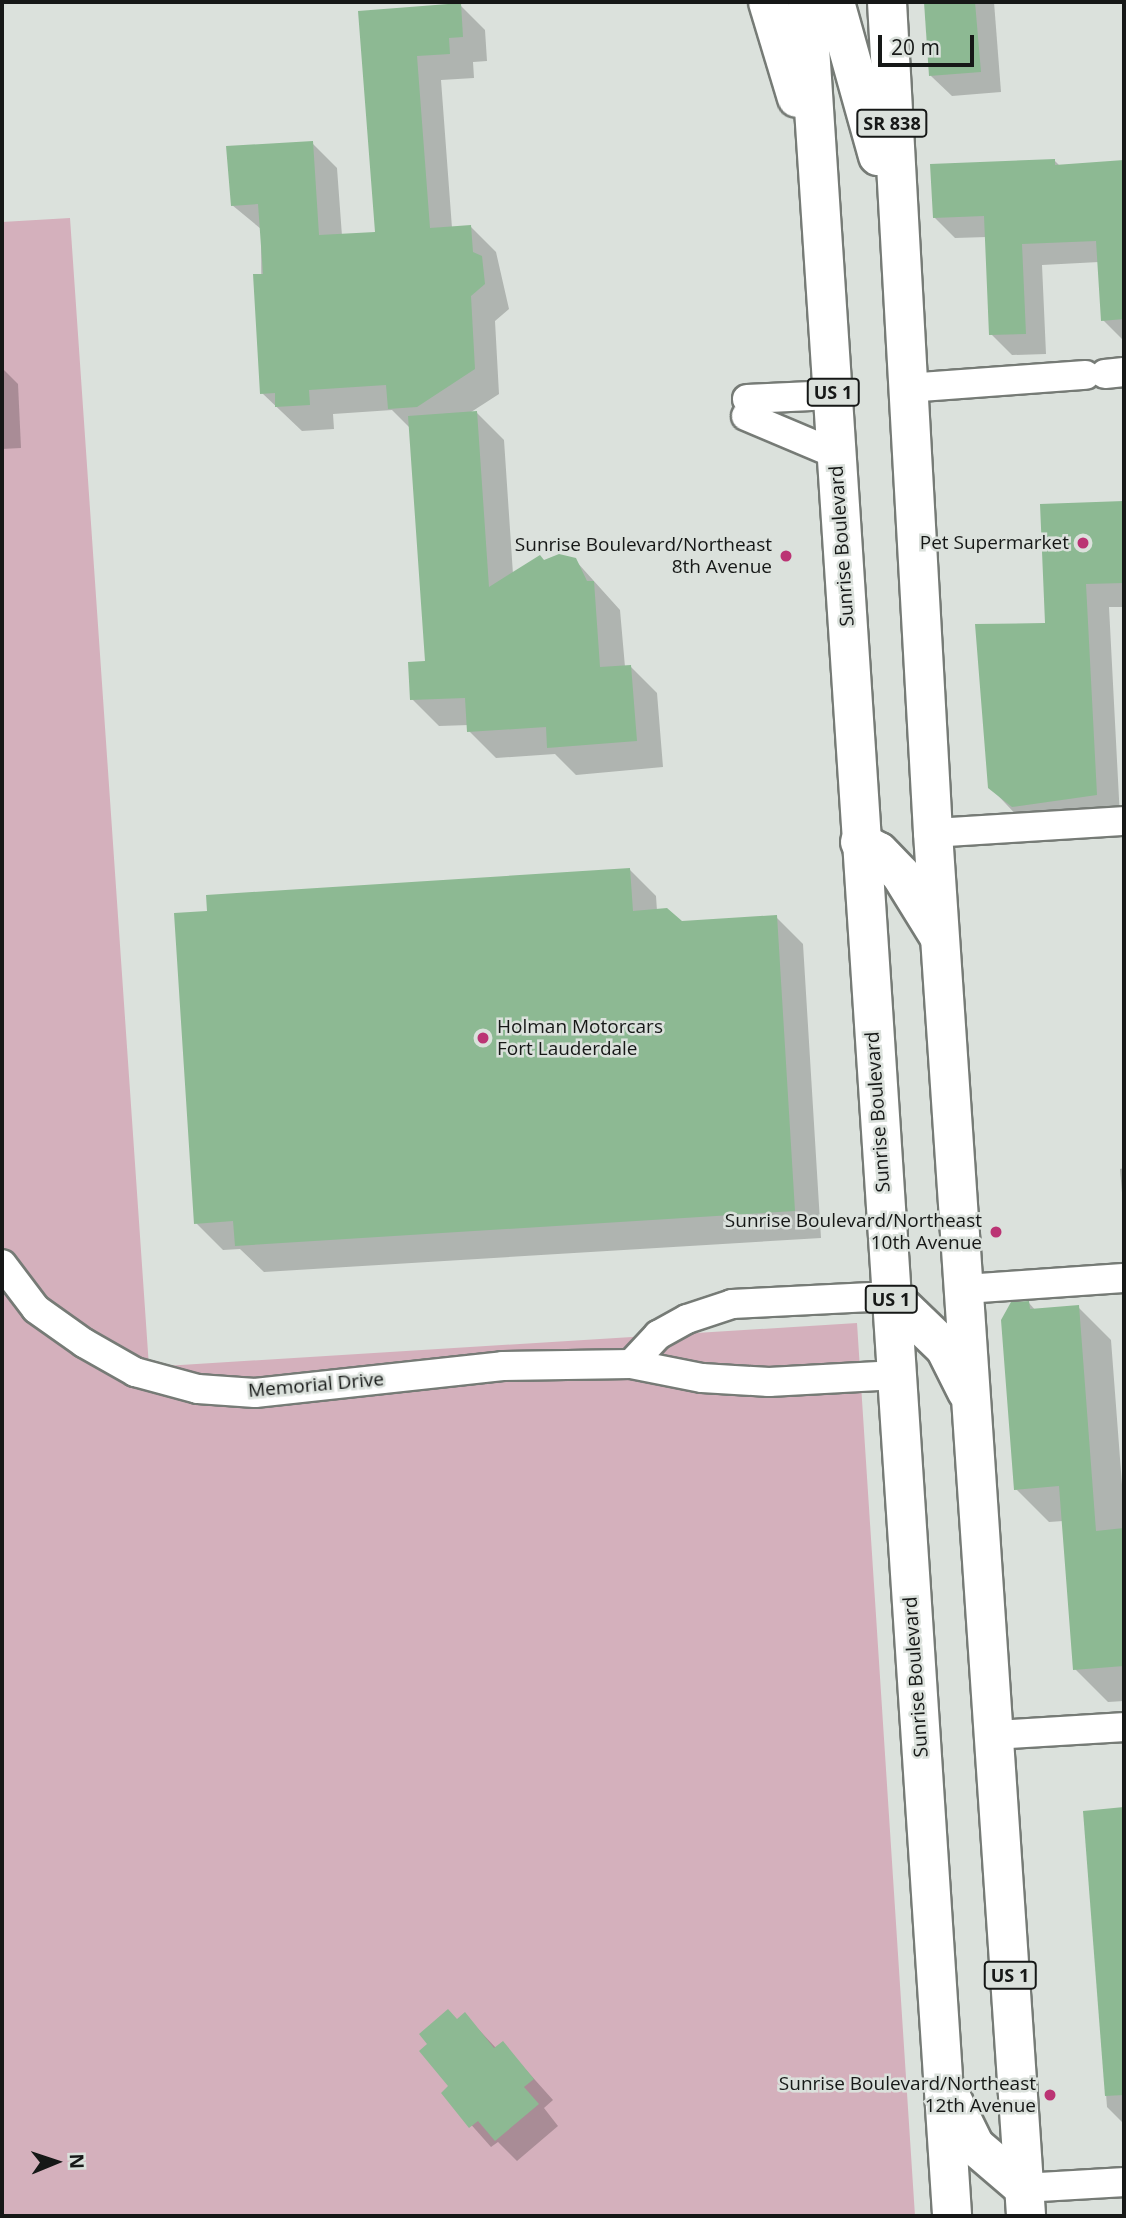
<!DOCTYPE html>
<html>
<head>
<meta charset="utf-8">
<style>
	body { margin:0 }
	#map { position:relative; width:1126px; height:2218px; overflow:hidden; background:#dbe1dc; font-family:"Open Sans",sans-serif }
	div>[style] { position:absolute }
	.green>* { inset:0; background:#d4b0bc }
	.shadow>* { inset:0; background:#0003 }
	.building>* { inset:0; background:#8db993 }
	.roads { filter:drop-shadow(2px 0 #767b76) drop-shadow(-2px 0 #767b76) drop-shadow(0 2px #767b76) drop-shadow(0 -2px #767b76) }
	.street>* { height:28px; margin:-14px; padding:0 14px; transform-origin:14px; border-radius:14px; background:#fff }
	.primary>* { height:38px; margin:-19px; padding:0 19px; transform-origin:19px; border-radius:19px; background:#fff }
	.dots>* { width:19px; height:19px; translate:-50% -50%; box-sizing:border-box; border:4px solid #dbe1dc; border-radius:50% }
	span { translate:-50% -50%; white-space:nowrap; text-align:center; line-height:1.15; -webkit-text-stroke:5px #dbe1dc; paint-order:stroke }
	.shield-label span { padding:2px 5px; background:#dbe1dc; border:2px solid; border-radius:5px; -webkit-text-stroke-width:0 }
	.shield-label { font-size:18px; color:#161817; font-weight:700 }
	.poi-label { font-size:19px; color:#161817 }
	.right { translate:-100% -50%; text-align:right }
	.left { translate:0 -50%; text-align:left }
	.street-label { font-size:19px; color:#161817 }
	.frame { position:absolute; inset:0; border:4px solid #161817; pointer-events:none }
	.north { position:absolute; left:21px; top:2127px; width:70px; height:70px; -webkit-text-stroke:5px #dbe1dc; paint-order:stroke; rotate:88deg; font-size:19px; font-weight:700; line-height:28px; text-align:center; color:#161817 }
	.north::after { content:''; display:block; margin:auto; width:24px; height:32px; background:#161817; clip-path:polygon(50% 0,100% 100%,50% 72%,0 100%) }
	.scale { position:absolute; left:878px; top:35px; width:96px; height:32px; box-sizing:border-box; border:4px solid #161817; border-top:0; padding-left:9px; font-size:21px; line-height:24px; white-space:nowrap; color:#161817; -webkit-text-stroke:5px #dbe1dc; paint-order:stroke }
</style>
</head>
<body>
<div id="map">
	<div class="green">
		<div style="clip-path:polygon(70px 218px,149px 1367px,857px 1323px,915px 2216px,2px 2216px,2px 222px)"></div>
	</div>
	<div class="shadow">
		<div style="clip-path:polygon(926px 2px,994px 2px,1001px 92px,952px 96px,931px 76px)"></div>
		<div style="clip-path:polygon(460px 5px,485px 30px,487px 61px,473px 62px,474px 78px,441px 80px,452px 228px,471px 227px,496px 252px,509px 309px,495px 321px,499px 394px,468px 414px,477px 413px,504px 440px,513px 574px,544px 562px,575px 560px,620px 610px,625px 667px,630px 666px,657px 693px,663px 767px,576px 775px,555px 754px,496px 758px,469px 731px,469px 725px,439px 726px,412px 699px,426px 662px,410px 428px,392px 410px,333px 414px,334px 429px,302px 431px,262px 393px,261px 229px,232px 205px,312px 143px,337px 168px,342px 236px,377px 234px,360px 13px)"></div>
		<div style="clip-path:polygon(1054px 160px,1060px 166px,1124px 162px,1124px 341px,1103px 320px,1099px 262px,1042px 265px,1046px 354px,1012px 355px,991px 334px,987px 237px,955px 238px,934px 217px)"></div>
		<div style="clip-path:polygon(2px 368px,18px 384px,21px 448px,2px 449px)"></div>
		<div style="clip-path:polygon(1124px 502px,1124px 607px,1109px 607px,1120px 818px,1023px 822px,990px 787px,1047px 625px,1042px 506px)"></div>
		<div style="clip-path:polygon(629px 869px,656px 896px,657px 911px,682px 923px,776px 917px,803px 944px,821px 1238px,264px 1272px,240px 1249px,223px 1250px,196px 1223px)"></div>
		<div style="clip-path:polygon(1124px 1168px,1124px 1217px,1120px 1169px)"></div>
		<div style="clip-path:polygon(1029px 1303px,1036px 1311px,1078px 1307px,1111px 1340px,1124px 1511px,1124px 1701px,1108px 1702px,1075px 1669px,1063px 1521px,1049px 1522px,1016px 1489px)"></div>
		<div style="clip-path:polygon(1124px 1809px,1124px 2124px,1107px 2107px,1085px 1812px)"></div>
		<div style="clip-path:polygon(465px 2015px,496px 2048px,502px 2043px,553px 2100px,544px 2108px,558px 2126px,517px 2161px,498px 2142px,491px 2147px,443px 2093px,451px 2087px,458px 2021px)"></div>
	</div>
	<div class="building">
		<div style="clip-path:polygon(924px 2px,975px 2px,981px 72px,929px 76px)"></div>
		<div style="clip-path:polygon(461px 3px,463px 37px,449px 38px,450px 54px,417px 56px,430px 228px,471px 225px,473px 252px,482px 256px,485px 284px,471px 296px,475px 369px,417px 407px,388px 409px,386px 385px,309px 390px,310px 405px,275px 407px,275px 393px,260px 394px,253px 274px,263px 274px,258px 204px,231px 206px,226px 146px,313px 141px,319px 235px,375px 232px,358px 11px)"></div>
		<div style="clip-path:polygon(1055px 159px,1055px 165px,1124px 160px,1124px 319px,1101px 321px,1096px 241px,1022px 244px,1026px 334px,989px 335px,984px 216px,933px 218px,930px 164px)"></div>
		<div style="clip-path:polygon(477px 411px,489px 587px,540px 555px,544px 560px,559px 554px,576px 558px,587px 581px,594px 581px,600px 667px,631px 665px,637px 741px,547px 748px,546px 727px,467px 732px,465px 698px,410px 700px,408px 662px,425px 661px,408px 416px)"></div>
		<div style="clip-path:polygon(1124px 501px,1124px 583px,1086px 584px,1097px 795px,1012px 807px,988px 788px,975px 624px,1045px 623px,1040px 504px)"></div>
		<div style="clip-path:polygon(630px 868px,633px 911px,667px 908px,682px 921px,777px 915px,795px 1211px,235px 1246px,233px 1221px,194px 1224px,174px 913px,207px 911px,206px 895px)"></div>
		<div style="clip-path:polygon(1029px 1301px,1030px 1309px,1079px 1305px,1096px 1531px,1124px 1528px,1124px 1666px,1073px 1670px,1059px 1486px,1014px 1490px,1001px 1320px,1011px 1302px)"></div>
		<div style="clip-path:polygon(1124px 1807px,1124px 2095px,1105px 2096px,1083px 1811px)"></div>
		<div style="clip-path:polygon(448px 2009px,457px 2019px,465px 2012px,494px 2048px,503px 2041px,534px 2079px,524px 2087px,539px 2104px,495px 2141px,478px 2121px,469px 2128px,441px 2093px,448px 2086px,419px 2051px,427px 2044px,419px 2034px)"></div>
	</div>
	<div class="roads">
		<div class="street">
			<div style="left:1105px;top:374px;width:19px;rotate:-6deg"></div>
			<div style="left:907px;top:388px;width:179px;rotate:-4.2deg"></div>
			<div style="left:747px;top:399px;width:86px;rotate:-2.7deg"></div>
			<div style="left:746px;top:416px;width:98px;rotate:22.9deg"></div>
			<div style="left:933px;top:833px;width:191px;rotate:-3.6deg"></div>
			<div style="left:2px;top:1264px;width:56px;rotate:52.9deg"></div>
			<div style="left:36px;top:1309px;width:59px;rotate:35.3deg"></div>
			<div style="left:84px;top:1343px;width:59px;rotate:29.6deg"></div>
			<div style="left:135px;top:1372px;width:65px;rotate:15.1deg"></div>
			<div style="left:198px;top:1389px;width:57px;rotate:4deg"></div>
			<div style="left:255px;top:1393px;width:249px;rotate:-6.2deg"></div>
			<div style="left:503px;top:1366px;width:128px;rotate:-0.9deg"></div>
			<div style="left:631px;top:1364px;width:72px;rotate:11.2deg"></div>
			<div style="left:702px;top:1378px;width:67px;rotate:3.4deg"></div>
			<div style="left:769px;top:1382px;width:128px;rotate:-3.1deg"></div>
			<div style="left:965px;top:1289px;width:159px;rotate:-4deg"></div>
			<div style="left:631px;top:1364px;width:40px;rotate:-47deg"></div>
			<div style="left:658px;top:1335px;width:33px;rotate:-29deg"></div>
			<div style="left:687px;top:1319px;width:47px;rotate:-18.4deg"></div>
			<div style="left:732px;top:1304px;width:159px;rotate:-2.9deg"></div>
			<div style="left:994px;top:1735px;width:130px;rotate:-3.5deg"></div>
			<div style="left:1024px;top:2188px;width:100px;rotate:-3.4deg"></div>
		</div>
		<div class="primary">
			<div style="left:768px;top:2px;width:100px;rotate:73.2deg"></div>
			<div style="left:807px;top:2px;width:2219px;rotate:86.25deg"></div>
			<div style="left:835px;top:2px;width:160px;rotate:74.4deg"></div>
			<div style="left:887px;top:2px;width:832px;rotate:86.83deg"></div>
			<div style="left:933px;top:833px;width:1386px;rotate:86.15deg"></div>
			<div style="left:860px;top:842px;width:21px;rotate:28deg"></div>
			<div style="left:879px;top:852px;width:32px;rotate:46deg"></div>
			<div style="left:901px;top:875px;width:70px;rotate:58.3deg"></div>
			<div style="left:891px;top:1296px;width:75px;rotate:43.9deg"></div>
			<div style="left:945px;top:1348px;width:49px;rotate:63.4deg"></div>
			<div style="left:951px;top:2097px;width:55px;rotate:63.9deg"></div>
			<div style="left:975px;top:2146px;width:65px;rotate:40.6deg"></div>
		</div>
	</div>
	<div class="dots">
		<div style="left:1083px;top:543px;background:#bb3474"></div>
		<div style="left:786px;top:556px;background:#bb3474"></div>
		<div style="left:483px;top:1038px;background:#bb3474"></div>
		<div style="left:996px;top:1232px;background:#bb3474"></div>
		<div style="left:1050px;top:2095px;background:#bb3474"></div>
	</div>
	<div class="shield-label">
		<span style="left:892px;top:123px">SR 838</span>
		<span style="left:833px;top:392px">US 1</span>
		<span style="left:891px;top:1299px">US 1</span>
		<span style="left:1010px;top:1975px">US 1</span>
	</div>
	<div class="poi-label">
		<span class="right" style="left:1069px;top:543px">Pet Supermarket</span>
		<span class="right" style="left:772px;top:556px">Sunrise Boulevard/Northeast<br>8th Avenue</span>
		<span class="left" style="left:497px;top:1038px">Holman Motorcars<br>Fort Lauderdale</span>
		<span class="right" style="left:982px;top:1232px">Sunrise Boulevard/Northeast<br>10th Avenue</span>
		<span class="right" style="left:1036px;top:2095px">Sunrise Boulevard/Northeast<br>12th Avenue</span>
	</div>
	<div class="street-label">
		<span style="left:842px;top:546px;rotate:-94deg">Sunrise Boulevard</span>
		<span style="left:878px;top:1112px;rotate:-94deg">Sunrise Boulevard</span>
		<span style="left:316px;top:1385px;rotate:-5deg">Memorial Drive</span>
		<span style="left:916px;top:1677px;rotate:-94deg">Sunrise Boulevard</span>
	</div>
	<div class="frame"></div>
	<div class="north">N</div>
	<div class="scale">20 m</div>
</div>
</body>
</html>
